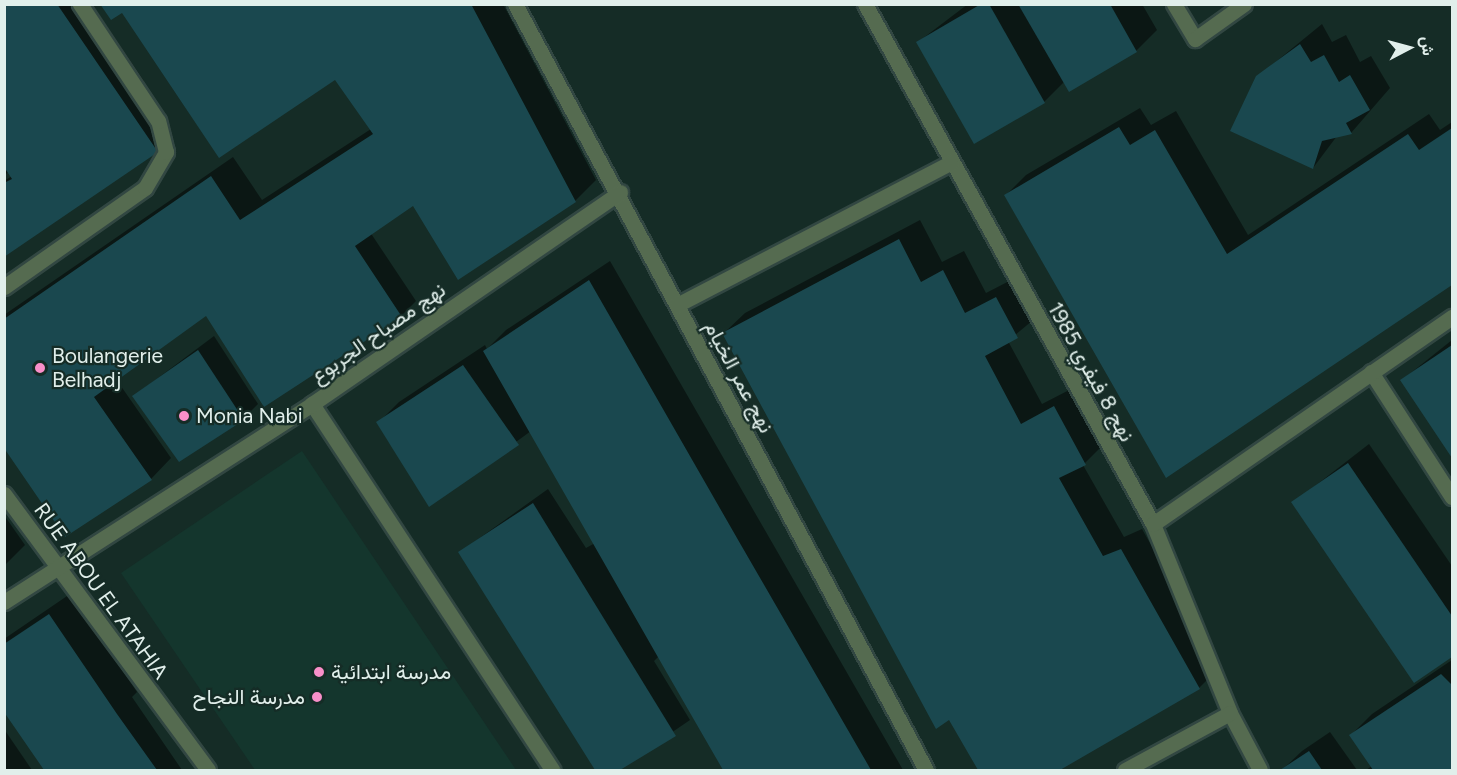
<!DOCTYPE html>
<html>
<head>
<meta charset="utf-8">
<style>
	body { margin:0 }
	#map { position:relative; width:1457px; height:775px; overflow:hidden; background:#152c26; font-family:Figtree,Vazirmatn,sans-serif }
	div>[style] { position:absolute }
	.built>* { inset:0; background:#14362d }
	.shadow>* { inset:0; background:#0007 }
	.building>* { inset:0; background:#1a484f }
	.roads { filter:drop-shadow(2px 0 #324742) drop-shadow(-2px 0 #324742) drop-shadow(0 2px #324742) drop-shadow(0 -2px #324742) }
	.street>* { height:15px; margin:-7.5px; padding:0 7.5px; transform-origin:7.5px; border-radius:7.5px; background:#556b50 }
	.dots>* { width:16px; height:16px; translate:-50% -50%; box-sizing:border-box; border:3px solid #152c26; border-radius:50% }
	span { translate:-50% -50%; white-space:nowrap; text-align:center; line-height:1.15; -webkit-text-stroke:4.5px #152c26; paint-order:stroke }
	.street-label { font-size:21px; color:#e1efeb }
	.poi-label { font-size:21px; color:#e1efeb }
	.left { translate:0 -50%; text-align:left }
	.right { translate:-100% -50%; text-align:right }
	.frame { position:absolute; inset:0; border:6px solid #e1efeb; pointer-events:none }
	.north { position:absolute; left:1379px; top:18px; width:60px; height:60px; -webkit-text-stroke:4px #152c26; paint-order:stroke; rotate:84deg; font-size:16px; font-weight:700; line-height:24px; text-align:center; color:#e1efeb }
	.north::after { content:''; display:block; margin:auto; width:21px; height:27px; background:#e1efeb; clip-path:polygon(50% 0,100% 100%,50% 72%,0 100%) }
</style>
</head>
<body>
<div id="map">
	<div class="built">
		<div style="clip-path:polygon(302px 451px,516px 770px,255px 770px,121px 573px)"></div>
	</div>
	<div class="shadow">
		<div style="clip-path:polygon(4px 4px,92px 4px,144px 81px,139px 87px,172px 136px,4px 255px,4px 181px,12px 176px,9px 171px,4px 176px)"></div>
		<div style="clip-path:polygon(102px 4px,503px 4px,596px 180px,575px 201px,413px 204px,370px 232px,416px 301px,401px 316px,206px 314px,116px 379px,171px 458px,151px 479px,4px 445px,4px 315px,233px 157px,262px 200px,371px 129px,335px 78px)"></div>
		<div style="clip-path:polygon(968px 4px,1142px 4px,1157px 30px,1136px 51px,1069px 90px,1064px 82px,1044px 102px,918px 42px)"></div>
		<div style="clip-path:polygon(1322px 24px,1332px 42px,1346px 35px,1360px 62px,1371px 56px,1390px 88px,1351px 133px,1337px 136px,1313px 168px,1257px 77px)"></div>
		<div style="clip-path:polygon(1140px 108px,1151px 125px,1176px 111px,1248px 235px,1429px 114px,1440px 130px,1452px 122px,1452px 283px,1166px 476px,1005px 196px,1026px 175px)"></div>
		<div style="clip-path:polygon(920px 220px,942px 262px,964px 251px,986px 293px,1017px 277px,1038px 316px,1008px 341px,1042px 404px,1075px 387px,1105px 443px,1083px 465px,1124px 537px,1142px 529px,1220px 667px,1199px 688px,1058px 770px,980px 770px,724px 333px,745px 313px)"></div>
		<div style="clip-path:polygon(610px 261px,903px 770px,725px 770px,659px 656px,654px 661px,690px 720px,617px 770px,596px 770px,460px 552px,548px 489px,586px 548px,595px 543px,531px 431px,430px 505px,378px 423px,399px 402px,485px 345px,487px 349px,506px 330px)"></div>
		<div style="clip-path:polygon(214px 336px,258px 404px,243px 419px,134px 396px)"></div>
		<div style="clip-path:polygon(1452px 340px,1452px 456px,1402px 380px)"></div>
		<div style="clip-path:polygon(1369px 444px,1452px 566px,1452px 655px,1415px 681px,1293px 503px)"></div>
		<div style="clip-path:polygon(4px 515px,25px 545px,4px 566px)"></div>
		<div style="clip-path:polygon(70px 594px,137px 692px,132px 697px,182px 770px,46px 770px,4px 710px,4px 639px)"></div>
		<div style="clip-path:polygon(1452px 660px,1452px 770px,1366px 770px,1372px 766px,1351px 735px,1372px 714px)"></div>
		<div style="clip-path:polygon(4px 729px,32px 770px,4px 770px)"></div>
		<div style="clip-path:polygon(1330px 732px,1357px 770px,1282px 770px,1302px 751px)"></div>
	</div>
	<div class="building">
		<div style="clip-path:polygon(4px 4px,57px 4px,158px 152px,4px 257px,4px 183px,12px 179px,4px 167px)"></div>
		<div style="clip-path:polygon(100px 4px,471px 4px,576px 202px,458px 280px,413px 206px,355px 246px,402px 317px,264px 407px,206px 316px,94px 397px,152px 480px,65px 537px,4px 448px,4px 319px,211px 176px,240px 220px,373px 134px,335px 80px,219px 158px,122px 13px,111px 20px)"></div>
		<div style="clip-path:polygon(981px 4px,989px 4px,1045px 103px,974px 144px,916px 42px)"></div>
		<div style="clip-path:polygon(1018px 4px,1110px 4px,1137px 52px,1069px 92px)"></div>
		<div style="clip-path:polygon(1300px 44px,1311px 62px,1324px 55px,1339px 82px,1350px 75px,1370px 110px,1346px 123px,1352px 134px,1322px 141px,1313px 169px,1230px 131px,1256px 76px)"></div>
		<div style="clip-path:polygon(1119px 127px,1130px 145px,1155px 130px,1227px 254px,1408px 134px,1419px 150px,1452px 128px,1452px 285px,1166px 478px,1004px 195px)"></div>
		<div style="clip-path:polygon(899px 239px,921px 282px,943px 270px,965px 313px,996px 297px,1018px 338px,985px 356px,1021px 424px,1054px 406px,1086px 465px,1059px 478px,1103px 556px,1121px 549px,1200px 689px,1060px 770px,978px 770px,949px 720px,936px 729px,722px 333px)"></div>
		<div style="clip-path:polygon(589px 280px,741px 545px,871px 770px,723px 770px,667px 673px,483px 351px)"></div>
		<div style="clip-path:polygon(1452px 345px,1452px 458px,1400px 380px)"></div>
		<div style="clip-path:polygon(198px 350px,244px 420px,179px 462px,132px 396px)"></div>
		<div style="clip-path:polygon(463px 365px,519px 445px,429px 507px,376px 422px)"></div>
		<div style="clip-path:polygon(1348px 463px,1452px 616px,1452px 657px,1414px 683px,1291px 502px)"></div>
		<div style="clip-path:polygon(533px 503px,676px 736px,620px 770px,595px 770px,458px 552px)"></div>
		<div style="clip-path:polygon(49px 614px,117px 714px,157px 770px,44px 770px,4px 712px,4px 644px)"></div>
		<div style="clip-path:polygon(1441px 674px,1452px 685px,1452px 770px,1373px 770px,1349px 735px)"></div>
		<div style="clip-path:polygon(1309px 751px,1322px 770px,1280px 770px)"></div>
	</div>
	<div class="roads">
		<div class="street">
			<div style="left:515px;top:4px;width:869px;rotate:61.78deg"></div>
			<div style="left:865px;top:4px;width:594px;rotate:61.02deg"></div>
			<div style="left:1153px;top:524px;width:204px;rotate:67.8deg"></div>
			<div style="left:1230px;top:713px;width:64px;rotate:62.2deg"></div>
			<div style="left:1174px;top:4px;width:41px;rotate:59deg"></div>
			<div style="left:1195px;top:39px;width:60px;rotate:-35.5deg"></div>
			<div style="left:4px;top:287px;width:172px;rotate:-35.1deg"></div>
			<div style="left:145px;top:188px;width:42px;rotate:-59.7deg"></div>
			<div style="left:166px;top:152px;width:32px;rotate:-104deg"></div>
			<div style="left:158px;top:121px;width:141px;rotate:-123.7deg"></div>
			<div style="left:677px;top:305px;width:308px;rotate:-27.5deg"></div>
			<div style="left:1371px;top:372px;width:149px;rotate:57.1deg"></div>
			<div style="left:312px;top:404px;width:438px;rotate:56.7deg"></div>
			<div style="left:4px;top:494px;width:343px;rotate:53.5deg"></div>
			<div style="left:1153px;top:524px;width:364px;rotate:-34.7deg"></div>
			<div style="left:4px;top:602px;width:366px;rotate:-32.7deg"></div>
			<div style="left:312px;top:404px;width:374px;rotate:-34.5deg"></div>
			<div style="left:1125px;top:770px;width:119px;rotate:-28.5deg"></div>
		</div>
	</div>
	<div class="dots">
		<div style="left:40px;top:368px;background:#f98fc9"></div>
		<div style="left:184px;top:416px;background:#f98fc9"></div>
		<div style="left:319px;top:672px;background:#f98fc9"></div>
		<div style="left:317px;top:697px;background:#f98fc9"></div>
	</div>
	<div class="street-label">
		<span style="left:378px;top:333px;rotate:-35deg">نهج مصباح الجربوع</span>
		<span style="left:1091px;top:372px;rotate:61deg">نهج 8 فيفري 1985</span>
		<span style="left:739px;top:377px;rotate:62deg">نهج عمر الخيام</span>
		<span style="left:101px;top:591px;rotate:54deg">RUE ABOU EL ATAHIA</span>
	</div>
	<div class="poi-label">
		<span class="left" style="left:52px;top:368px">Boulangerie<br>Belhadj</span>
		<span class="left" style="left:196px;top:416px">Monia Nabi</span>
		<span class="left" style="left:331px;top:672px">مدرسة ابتدائية</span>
		<span class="right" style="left:305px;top:697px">مدرسة النجاح</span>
	</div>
	<div class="frame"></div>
	<div class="north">ش</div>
</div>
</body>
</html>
